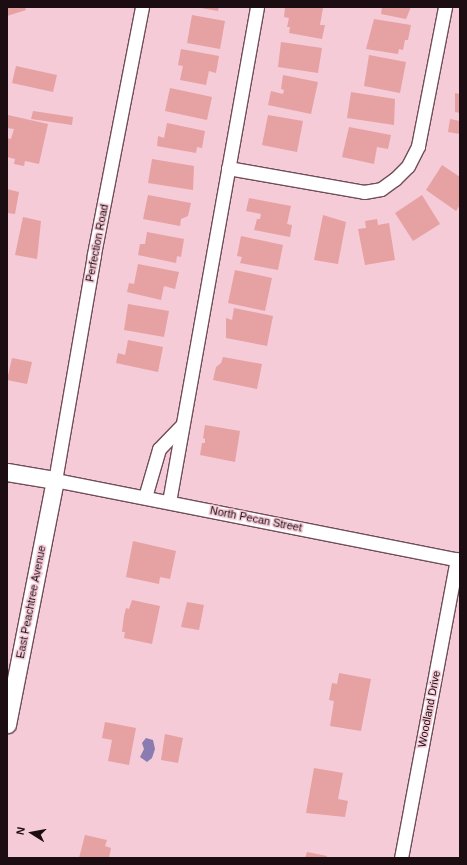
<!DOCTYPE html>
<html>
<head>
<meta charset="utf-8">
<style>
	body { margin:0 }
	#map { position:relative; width:467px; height:865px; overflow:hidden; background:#f5cbd8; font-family:Helvetica,sans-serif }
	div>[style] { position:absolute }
	.water>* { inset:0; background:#8a7bb1 }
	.building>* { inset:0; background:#e6a1a3 }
	.roads { filter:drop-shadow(1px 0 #704d59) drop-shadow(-1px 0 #704d59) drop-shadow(0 1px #704d59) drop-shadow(0 -1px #704d59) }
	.minor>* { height:13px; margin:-6.5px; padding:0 6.5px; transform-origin:6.5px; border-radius:6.5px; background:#fff }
	.tertiary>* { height:17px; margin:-8.5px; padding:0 8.5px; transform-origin:8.5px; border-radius:8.5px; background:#fff }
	span { translate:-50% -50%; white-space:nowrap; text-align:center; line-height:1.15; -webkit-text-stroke:3px #f5cbd8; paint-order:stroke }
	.street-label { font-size:11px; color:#1b0d12 }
	.frame { position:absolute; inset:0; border:8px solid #1b0d12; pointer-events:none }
	.north { position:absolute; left:12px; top:813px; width:40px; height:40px; -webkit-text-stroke:3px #f5cbd8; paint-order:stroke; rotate:281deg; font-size:11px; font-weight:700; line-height:16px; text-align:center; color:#1b0d12 }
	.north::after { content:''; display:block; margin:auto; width:14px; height:18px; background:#1b0d12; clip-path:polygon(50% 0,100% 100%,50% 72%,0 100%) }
</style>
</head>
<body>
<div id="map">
	<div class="water">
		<div style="clip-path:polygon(146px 738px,153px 740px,155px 749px,152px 758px,147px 762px,140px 757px,144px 749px,142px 743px)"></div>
	</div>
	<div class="building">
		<div style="clip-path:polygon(7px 7px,25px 7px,26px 10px,7px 16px)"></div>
		<div style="clip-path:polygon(195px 7px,219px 7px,218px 11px)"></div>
		<div style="clip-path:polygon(285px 7px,323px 8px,320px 25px,325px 25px,322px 39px,289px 33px,290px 27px,287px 27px,289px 18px,284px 17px)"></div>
		<div style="clip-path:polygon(382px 7px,411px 7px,406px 19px,381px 14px)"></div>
		<div style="clip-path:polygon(192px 15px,225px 21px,220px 49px,187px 43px)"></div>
		<div style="clip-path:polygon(374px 19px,411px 25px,408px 40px,405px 40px,403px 50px,399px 49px,398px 54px,366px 49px)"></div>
		<div style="clip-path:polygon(281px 42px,322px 48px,318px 73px,278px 67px)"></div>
		<div style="clip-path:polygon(181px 49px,219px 56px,216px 73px,209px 71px,206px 85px,180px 80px,183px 66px,178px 65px)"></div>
		<div style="clip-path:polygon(369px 55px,406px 62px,400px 93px,364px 86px)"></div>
		<div style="clip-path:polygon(16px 66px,57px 75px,53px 92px,12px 83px)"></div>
		<div style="clip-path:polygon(283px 75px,318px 82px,311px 114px,268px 105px,271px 91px,283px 94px,284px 90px,281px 89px)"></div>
		<div style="clip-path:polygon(170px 88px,212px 97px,207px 120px,165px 111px)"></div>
		<div style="clip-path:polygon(351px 92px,395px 99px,394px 125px,347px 118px)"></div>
		<div style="clip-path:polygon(455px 93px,460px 94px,460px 113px,455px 112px)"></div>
		<div style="clip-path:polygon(33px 111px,73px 117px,72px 125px,31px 119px)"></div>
		<div style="clip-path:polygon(8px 115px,48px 124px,39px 164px,25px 161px,24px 166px,14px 164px,15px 159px,7px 157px,7px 138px,11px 139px,14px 129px,7px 128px)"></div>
		<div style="clip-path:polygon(268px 115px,303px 121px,297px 152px,262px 145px)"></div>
		<div style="clip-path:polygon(450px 119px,460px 121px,460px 134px,448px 132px)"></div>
		<div style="clip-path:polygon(167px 123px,205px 131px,202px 148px,197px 147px,196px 153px,157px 146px,158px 136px,164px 138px)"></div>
		<div style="clip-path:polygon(349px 127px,391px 135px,388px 149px,377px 147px,374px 164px,342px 157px)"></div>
		<div style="clip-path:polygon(152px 159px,194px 166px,193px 190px,148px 183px)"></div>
		<div style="clip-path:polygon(442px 165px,460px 177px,460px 205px,456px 211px,426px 190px)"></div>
		<div style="clip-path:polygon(7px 189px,19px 192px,15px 214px,7px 213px)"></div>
		<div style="clip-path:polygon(148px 195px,191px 203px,188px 216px,181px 219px,180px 226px,143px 219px)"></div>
		<div style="clip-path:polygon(422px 195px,440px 224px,413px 241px,395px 213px)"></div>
		<div style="clip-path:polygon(249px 198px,291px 206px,287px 224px,292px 225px,290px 237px,254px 230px,257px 219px,260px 219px,261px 214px,246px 211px)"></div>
		<div style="clip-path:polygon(323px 215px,346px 222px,338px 264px,314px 260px)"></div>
		<div style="clip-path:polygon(23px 217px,41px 221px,37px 259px,15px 255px)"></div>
		<div style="clip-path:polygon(377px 219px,378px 225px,389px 223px,395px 260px,365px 265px,358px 229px,366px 228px,365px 221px)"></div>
		<div style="clip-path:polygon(147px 232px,184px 239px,181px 257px,177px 256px,176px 263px,138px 255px,140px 244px,145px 244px)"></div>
		<div style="clip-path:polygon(241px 236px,283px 245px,278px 270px,240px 263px,242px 257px,237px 256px)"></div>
		<div style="clip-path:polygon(138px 264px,179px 272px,175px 289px,164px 286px,161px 300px,127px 292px,129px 283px,134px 284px)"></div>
		<div style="clip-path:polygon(235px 270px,272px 278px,265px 311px,228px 303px)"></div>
		<div style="clip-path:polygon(128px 304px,169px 311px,164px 337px,124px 330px)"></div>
		<div style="clip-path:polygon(234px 308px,273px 316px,267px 346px,226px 338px,226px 318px,232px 320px)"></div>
		<div style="clip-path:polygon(128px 340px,163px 347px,158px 372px,116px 363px,118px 353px,125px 355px)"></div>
		<div style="clip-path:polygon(223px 357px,262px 364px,257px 389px,213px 380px,216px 367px,221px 363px)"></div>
		<div style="clip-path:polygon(12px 358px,32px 362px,27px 384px,7px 380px)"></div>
		<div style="clip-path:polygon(205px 425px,240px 431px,235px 462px,200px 455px,202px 443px,205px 443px,205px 439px,203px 438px)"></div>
		<div style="clip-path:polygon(133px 541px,176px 551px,170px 579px,160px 577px,159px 584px,126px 577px)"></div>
		<div style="clip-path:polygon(132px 600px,160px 606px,152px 644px,124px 638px,125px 632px,122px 632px,124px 616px,126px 608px,129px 609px)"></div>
		<div style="clip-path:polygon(187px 602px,204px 605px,199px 630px,181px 627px)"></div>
		<div style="clip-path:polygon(339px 673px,371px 679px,361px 731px,330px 726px,334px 701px,329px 700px,332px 683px,337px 684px)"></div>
		<div style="clip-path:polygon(105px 722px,136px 728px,129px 765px,108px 761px,112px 740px,102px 738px)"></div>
		<div style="clip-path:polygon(165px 734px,183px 738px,178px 763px,161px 760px)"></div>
		<div style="clip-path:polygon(314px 768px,343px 773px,338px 799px,348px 801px,345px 817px,306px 813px)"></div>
		<div style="clip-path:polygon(85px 835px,107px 840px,105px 846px,111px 848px,109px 858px,79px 858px)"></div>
		<div style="clip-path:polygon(307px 852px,327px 856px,326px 858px,305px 858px)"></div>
	</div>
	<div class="roads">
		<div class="minor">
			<div style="left:142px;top:7px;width:253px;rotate:101deg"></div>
			<div style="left:94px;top:255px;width:228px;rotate:99.8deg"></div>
			<div style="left:55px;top:480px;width:413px;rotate:11.2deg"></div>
			<div style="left:228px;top:168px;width:138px;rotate:10deg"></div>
			<div style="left:364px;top:192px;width:17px;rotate:-10deg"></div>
			<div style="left:381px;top:189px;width:17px;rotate:-36deg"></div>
			<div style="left:395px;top:179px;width:18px;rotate:-45deg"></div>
			<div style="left:408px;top:166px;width:22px;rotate:-63deg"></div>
			<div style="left:418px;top:146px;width:142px;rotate:-79deg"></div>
			<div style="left:145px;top:497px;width:50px;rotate:-73.7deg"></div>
			<div style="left:159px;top:449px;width:33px;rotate:-46deg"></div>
			<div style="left:169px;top:502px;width:503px;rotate:-79.92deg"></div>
			<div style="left:401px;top:858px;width:304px;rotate:-79.4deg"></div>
		</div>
		<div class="tertiary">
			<div style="left:7px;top:472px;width:49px;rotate:9.5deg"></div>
			<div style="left:55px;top:480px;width:249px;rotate:101.1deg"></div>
		</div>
	</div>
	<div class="street-label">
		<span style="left:97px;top:243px;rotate:-79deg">Perfection Road</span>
		<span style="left:256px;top:519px;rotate:11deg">North Pecan Street</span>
		<span style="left:31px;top:602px;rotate:-79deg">East Peachtree Avenue</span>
		<span style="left:429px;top:709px;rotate:-79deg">Woodland Drive</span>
	</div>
	<div class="frame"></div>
	<div class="north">N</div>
</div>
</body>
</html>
